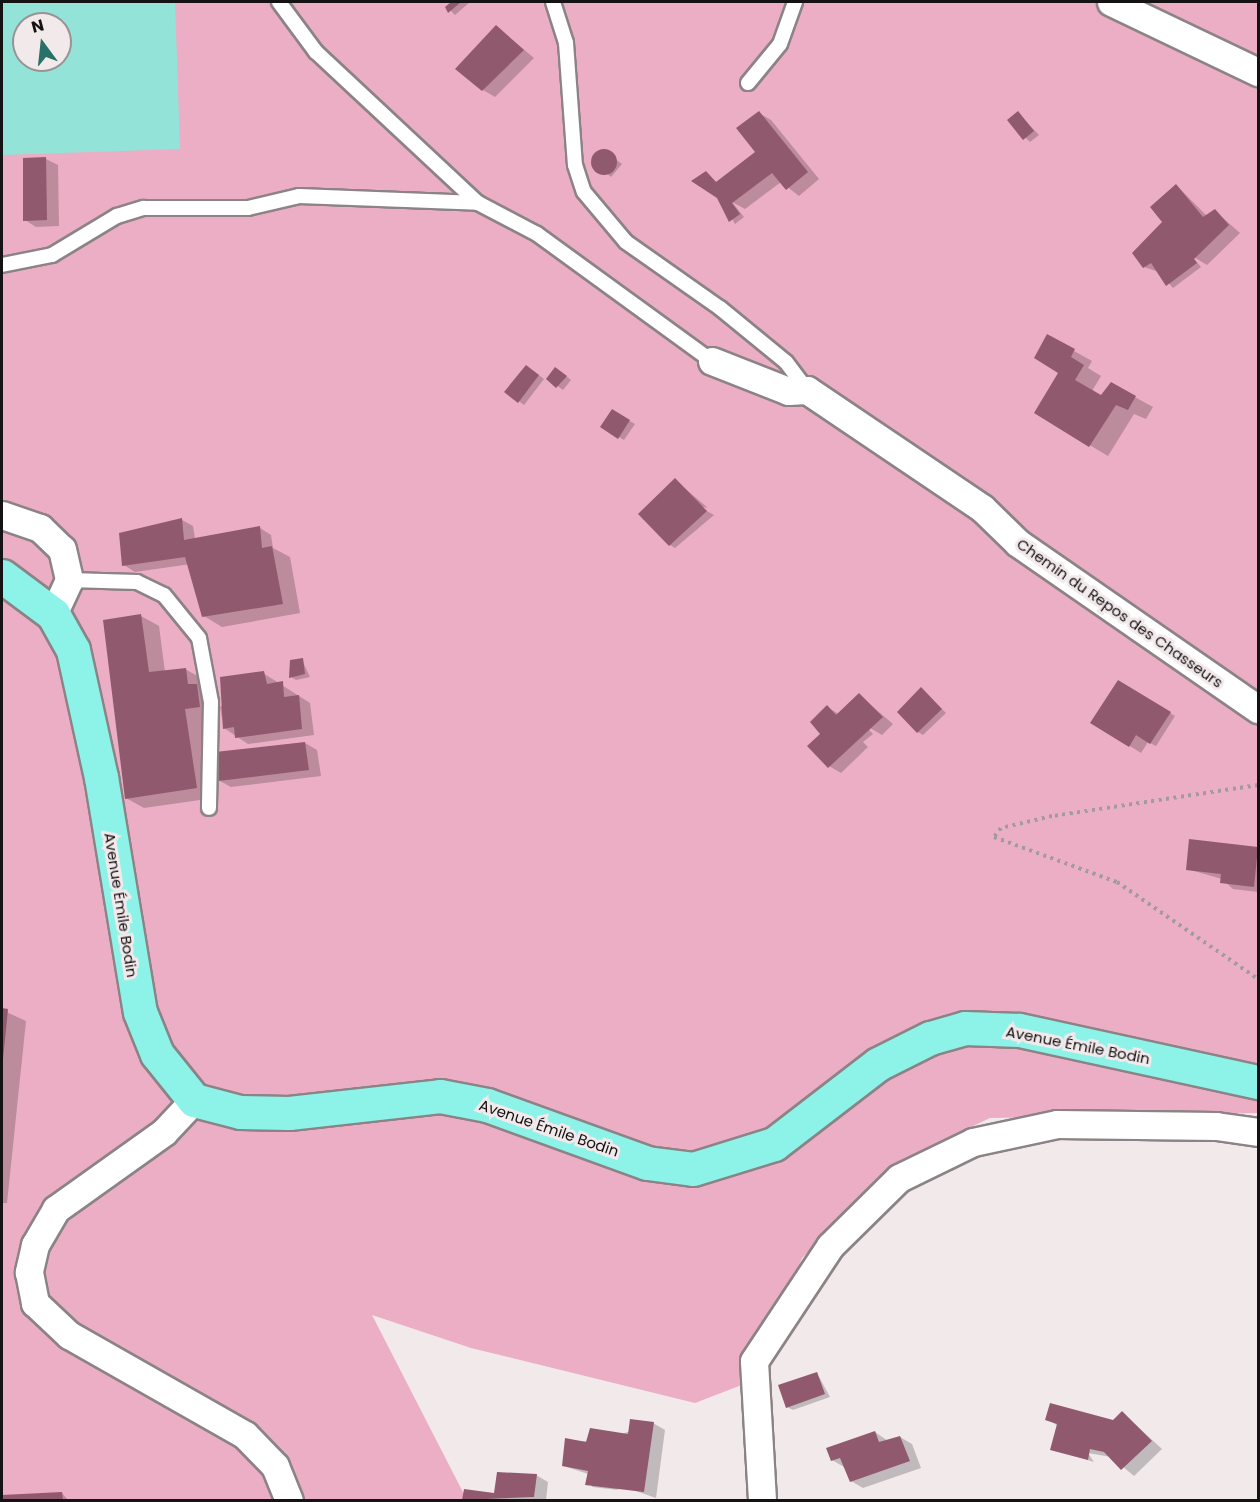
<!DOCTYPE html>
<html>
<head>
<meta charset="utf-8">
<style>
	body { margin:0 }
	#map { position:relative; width:1260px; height:1502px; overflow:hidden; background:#f2e9eb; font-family:Poppins,sans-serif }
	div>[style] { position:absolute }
	.green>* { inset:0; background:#ecaec4 }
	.water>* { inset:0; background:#93e3d9 }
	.shadow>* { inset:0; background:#0003 }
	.building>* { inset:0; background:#91596e }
	.round { border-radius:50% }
	.path>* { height:4px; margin-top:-2px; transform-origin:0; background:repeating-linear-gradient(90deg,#a29b9d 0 3px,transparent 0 7.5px) }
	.roads { filter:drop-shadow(2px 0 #8b8385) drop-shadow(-2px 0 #8b8385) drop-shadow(0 2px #8b8385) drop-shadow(0 -2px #8b8385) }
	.lane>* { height:14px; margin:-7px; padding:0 7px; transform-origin:7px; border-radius:7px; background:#fff }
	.street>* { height:27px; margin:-13.5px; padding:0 13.5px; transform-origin:13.5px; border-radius:13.5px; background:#fff }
	.primary>* { height:33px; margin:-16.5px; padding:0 16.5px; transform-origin:16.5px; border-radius:16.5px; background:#8df2e8 }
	span { translate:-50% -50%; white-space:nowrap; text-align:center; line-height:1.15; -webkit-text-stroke:6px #f2e9eb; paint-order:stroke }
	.street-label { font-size:15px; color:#151213 }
	.frame { position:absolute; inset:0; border:3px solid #151213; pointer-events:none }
	.north { position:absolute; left:12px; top:12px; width:60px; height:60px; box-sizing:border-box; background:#f2e9eb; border:2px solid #9a9395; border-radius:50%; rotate:345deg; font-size:16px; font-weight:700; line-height:24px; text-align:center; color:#151213 }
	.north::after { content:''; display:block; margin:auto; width:21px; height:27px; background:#287169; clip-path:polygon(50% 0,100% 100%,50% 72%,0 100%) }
</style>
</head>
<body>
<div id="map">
	<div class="green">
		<div style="clip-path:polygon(evenodd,2px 2px,1258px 2px,1258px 1113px,990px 1118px,902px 1160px,802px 1258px,752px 1381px,695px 1403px,471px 1348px,372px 1315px,467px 1500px,2px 1500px,2px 2px,24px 24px,60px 24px,60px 60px,24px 60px,24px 24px)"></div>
	</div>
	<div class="water">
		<div style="clip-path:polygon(evenodd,2px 2px,175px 2px,180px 149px,2px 155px,2px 2px,24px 24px,60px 24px,60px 60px,24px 60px,24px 24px)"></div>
	</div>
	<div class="shadow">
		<div style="clip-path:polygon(454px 2px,470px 2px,455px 15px,447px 7px)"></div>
		<div style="clip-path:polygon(497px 27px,534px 58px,495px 97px,483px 90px)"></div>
		<div style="clip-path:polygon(759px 113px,771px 120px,819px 179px,799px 196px,781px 182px,745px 209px,732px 202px,744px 217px,735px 224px,706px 173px,717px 183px,757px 153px)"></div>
		<div style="clip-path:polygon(1018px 113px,1039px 135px,1030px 142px,1009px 121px)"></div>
		<div style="clip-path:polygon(605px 151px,622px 164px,611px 177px,594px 162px)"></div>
		<div style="clip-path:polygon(46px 159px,58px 165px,59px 226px,36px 227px,25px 220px)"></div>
		<div style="clip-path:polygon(1177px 186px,1207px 216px,1215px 211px,1240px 233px,1207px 265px,1192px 256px,1201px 267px,1173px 288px,1159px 272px,1144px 267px)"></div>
		<div style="clip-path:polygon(1047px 336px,1092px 361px,1088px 368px,1101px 376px,1092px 391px,1102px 397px,1111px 384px,1153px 407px,1146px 419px,1134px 414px,1108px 456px,1036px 413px,1060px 373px)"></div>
		<div style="clip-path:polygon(532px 370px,544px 379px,524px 405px,519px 401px)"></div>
		<div style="clip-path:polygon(561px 372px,571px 380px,563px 390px,548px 379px)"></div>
		<div style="clip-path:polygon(612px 411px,635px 424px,624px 440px,602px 427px)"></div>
		<div style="clip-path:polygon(675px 480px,708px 508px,696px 505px,714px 515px,675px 548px,670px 545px)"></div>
		<div style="clip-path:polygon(182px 520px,193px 526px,195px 539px,260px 528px,271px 535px,273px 548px,290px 557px,300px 613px,222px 627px,204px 616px,191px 564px,135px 572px,124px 565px)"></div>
		<div style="clip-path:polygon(141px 616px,159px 626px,165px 672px,185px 669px,203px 679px,208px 717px,202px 718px,214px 798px,144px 808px,126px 798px)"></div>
		<div style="clip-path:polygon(302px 660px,310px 677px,296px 680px,291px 677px)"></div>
		<div style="clip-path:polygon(263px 673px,310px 703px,314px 735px,248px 744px,224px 728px,220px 707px)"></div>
		<div style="clip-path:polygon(921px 689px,946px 713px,923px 735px,918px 732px)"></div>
		<div style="clip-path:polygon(859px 695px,893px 724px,882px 735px,865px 725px,873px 734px,863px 742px,868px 747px,841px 773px,829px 766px,827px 707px,839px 714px)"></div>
		<div style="clip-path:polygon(1165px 710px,1175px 716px,1156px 746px,1148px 742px,1141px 753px,1092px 722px)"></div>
		<div style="clip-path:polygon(305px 743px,317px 750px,321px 776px,231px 787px,220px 781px)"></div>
		<div style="clip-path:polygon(1190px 841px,1258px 849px,1258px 892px,1233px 889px,1222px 879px,1187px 869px)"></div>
		<div style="clip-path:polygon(2px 1010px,26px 1021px,7px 1203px,2px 1203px)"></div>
		<div style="clip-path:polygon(817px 1373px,830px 1397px,793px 1410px,787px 1407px)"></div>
		<div style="clip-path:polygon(1123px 1413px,1162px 1449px,1134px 1476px,1111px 1457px,1088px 1453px,1094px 1462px,1052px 1449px,1058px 1426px,1047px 1419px,1113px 1422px)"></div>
		<div style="clip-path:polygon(653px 1423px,665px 1430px,656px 1498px,613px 1483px,618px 1490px,592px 1487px,588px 1474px,564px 1466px,566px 1440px,599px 1442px)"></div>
		<div style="clip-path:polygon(875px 1432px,888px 1441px,900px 1437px,912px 1444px,921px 1468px,863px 1488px,851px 1481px,844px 1467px,832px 1460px)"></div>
		<div style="clip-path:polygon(536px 1475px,548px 1482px,546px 1500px,463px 1500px,465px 1490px,495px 1494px)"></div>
		<div style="clip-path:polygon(62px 1493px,68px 1500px,2px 1500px,2px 1499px)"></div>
	</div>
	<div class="building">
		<div style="clip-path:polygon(451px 2px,461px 2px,448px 13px,445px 7px)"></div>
		<div style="clip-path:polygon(496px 25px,524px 50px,482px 91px,455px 69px)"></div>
		<div style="clip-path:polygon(759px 111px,808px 172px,786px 190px,772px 173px,732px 203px,740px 214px,729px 222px,717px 198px,691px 181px,706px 171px,716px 182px,755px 152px,736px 128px)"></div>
		<div style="clip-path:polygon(1018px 111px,1034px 131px,1023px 140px,1007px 120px)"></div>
		<div class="round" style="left:591px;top:149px;width:26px;height:26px"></div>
		<div style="clip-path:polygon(46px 157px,47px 220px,23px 221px,23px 158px)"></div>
		<div style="clip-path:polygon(1176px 184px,1203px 217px,1215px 209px,1229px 225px,1194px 259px,1197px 263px,1166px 286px,1151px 263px,1143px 268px,1132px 253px,1162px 222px,1150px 207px)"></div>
		<div style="clip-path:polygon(1047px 334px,1075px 349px,1071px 357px,1084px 365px,1075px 380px,1101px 395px,1111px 382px,1136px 396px,1128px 410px,1116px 405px,1089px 447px,1034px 413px,1058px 373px,1034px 358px)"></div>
		<div style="clip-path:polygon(526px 365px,539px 375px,518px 403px,504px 392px)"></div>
		<div style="clip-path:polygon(555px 367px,567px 376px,556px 388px,546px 379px)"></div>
		<div style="clip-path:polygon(612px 409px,630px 420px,618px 439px,600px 427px)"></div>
		<div style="clip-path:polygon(675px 478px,707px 511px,669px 546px,638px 514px)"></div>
		<div style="clip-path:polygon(182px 518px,184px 540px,260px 526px,262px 548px,272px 546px,283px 604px,202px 617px,185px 557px,122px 566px,119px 533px)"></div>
		<div style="clip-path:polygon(141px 614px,149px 672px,186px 668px,188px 684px,197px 684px,200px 707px,185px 709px,197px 788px,125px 799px,103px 620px)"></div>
		<div style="clip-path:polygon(303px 658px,305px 674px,289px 678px,290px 660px)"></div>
		<div style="clip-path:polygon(264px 671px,267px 684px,283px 681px,284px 697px,299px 695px,302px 729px,235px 738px,234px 727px,223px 729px,220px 677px)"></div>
		<div style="clip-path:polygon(1118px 680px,1171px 712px,1150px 744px,1136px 735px,1129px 747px,1090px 723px)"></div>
		<div style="clip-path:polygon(921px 687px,942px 709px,917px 733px,897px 712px)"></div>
		<div style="clip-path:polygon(859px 693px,883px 717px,828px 768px,807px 746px,820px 734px,810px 722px,827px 705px,836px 715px)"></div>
		<div style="clip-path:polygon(305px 742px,309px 770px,218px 781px,215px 752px)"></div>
		<div style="clip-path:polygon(1189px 839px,1258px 847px,1254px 887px,1220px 883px,1221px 874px,1186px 870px)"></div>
		<div style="clip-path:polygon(2px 1008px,8px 1009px,3px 1059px,2px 1059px)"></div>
		<div style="clip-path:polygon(817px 1372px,825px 1394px,786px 1408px,778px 1385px)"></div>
		<div style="clip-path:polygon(1050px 1403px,1113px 1420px,1122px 1411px,1152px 1441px,1121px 1470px,1104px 1452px,1090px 1449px,1088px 1460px,1050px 1450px,1057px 1424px,1045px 1420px)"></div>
		<div style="clip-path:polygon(630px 1419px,654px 1422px,644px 1492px,585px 1485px,588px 1471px,562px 1466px,565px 1438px,586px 1442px,590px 1428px,628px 1434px)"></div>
		<div style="clip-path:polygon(875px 1431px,879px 1442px,900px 1436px,910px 1461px,850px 1482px,840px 1458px,831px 1461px,826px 1448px)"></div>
		<div style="clip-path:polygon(497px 1472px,537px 1474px,534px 1497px,462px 1500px,464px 1489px,494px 1493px)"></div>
		<div style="clip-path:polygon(62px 1492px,63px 1500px,2px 1500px,2px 1495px)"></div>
	</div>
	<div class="path">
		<div style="left:1258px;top:785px;width:208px;rotate:171.4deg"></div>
		<div style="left:1052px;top:816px;width:52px;rotate:166.8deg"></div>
		<div style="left:1001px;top:828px;width:11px;rotate:128deg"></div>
		<div style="left:994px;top:837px;width:131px;rotate:20.1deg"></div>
		<div style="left:1117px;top:882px;width:171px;rotate:34.5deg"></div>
	</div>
	<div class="roads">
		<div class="lane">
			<div style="left:279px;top:2px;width:62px;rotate:53.5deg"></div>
			<div style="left:316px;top:52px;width:221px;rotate:43deg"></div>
			<div style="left:553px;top:2px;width:43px;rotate:72.4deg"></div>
			<div style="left:566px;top:43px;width:122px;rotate:85.8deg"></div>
			<div style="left:575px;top:165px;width:28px;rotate:72deg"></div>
			<div style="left:584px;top:192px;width:65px;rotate:50deg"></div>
			<div style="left:626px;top:242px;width:115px;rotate:35.1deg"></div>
			<div style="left:720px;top:308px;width:85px;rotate:39.3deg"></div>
			<div style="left:786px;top:362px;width:35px;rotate:53deg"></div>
			<div style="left:748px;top:83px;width:50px;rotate:-50.6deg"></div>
			<div style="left:780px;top:44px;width:45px;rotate:-70.3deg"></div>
			<div style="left:2px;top:265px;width:51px;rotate:-11.3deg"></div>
			<div style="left:52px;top:255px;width:76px;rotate:-31deg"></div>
			<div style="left:117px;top:216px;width:28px;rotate:-17deg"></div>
			<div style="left:144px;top:208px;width:104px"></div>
			<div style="left:248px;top:208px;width:52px;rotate:-13.2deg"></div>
			<div style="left:299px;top:196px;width:179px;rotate:2.2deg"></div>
			<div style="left:478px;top:203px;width:67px;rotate:27.7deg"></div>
			<div style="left:537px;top:234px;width:216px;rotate:36deg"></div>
			<div style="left:69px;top:580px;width:68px;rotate:1.7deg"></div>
			<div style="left:137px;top:582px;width:30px;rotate:26deg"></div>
			<div style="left:164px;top:595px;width:55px;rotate:50.9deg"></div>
			<div style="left:199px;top:638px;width:65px;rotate:79.4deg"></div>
			<div style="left:211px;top:702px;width:106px;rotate:91.1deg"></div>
		</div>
		<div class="street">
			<div style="left:1111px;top:2px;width:163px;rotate:25.5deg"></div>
			<div style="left:712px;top:361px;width:82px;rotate:21.5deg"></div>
			<div style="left:788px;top:391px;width:19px;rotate:-3deg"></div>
			<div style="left:807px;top:390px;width:211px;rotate:34deg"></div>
			<div style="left:982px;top:508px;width:50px;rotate:44.2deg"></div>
			<div style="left:1018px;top:543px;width:292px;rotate:34.7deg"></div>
			<div style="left:2px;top:515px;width:40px;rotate:18.9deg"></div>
			<div style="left:40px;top:528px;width:30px;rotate:44deg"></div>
			<div style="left:62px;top:549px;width:32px;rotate:77deg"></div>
			<div style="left:69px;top:580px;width:38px;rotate:115deg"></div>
			<div style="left:194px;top:1100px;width:44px;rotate:133.2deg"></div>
			<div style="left:164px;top:1132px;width:133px;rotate:144.5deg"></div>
			<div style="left:56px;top:1209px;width:42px;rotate:120.3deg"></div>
			<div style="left:35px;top:1245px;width:28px;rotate:103deg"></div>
			<div style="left:29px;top:1272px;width:32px;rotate:79deg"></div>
			<div style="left:35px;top:1303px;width:47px;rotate:43.3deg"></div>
			<div style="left:69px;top:1335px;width:202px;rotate:29.6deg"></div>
			<div style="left:245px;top:1435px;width:43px;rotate:45.9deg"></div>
			<div style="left:275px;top:1466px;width:37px;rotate:68deg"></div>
			<div style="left:762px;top:1500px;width:139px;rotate:-93.3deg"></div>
			<div style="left:754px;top:1361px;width:138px;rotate:-56.5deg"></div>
			<div style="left:830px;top:1246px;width:97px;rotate:-44.6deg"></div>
			<div style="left:899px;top:1178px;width:82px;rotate:-25.9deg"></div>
			<div style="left:973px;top:1142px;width:86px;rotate:-12.1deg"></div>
			<div style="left:1057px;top:1124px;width:159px;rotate:0.7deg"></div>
			<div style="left:1216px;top:1126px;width:42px;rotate:8.1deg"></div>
		</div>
		<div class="primary">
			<div style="left:2px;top:576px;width:64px;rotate:36.7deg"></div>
			<div style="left:53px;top:614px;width:41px;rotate:60.9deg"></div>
			<div style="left:73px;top:650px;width:130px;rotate:77.6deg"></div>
			<div style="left:101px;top:777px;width:238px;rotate:80.6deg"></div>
			<div style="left:140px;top:1012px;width:45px;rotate:68deg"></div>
			<div style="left:157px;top:1054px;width:59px;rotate:51.2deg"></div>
			<div style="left:194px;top:1100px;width:48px;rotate:14.6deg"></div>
			<div style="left:240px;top:1112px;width:49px;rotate:1.2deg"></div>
			<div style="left:289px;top:1113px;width:152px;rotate:-6.4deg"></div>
			<div style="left:440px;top:1096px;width:48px;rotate:10.8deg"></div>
			<div style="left:487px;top:1105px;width:170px;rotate:19.9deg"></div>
			<div style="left:647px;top:1163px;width:46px;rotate:7.4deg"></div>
			<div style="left:693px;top:1169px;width:85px;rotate:-17.2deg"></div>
			<div style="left:774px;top:1144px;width:131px;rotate:-37.6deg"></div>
			<div style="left:878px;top:1064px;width:58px;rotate:-26.6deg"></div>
			<div style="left:930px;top:1038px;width:36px;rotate:-16deg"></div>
			<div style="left:965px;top:1028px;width:54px;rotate:2.1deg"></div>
			<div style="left:1019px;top:1030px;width:245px;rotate:12.3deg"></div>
		</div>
	</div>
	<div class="street-label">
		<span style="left:1120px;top:613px;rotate:35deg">Chemin du Repos des Chasseurs</span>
		<span style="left:121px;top:905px;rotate:81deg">Avenue Émile Bodin</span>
		<span style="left:1078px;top:1045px;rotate:11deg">Avenue Émile Bodin</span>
		<span style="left:549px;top:1128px;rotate:19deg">Avenue Émile Bodin</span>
	</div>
	<div class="frame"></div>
	<div class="north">N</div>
</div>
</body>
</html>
